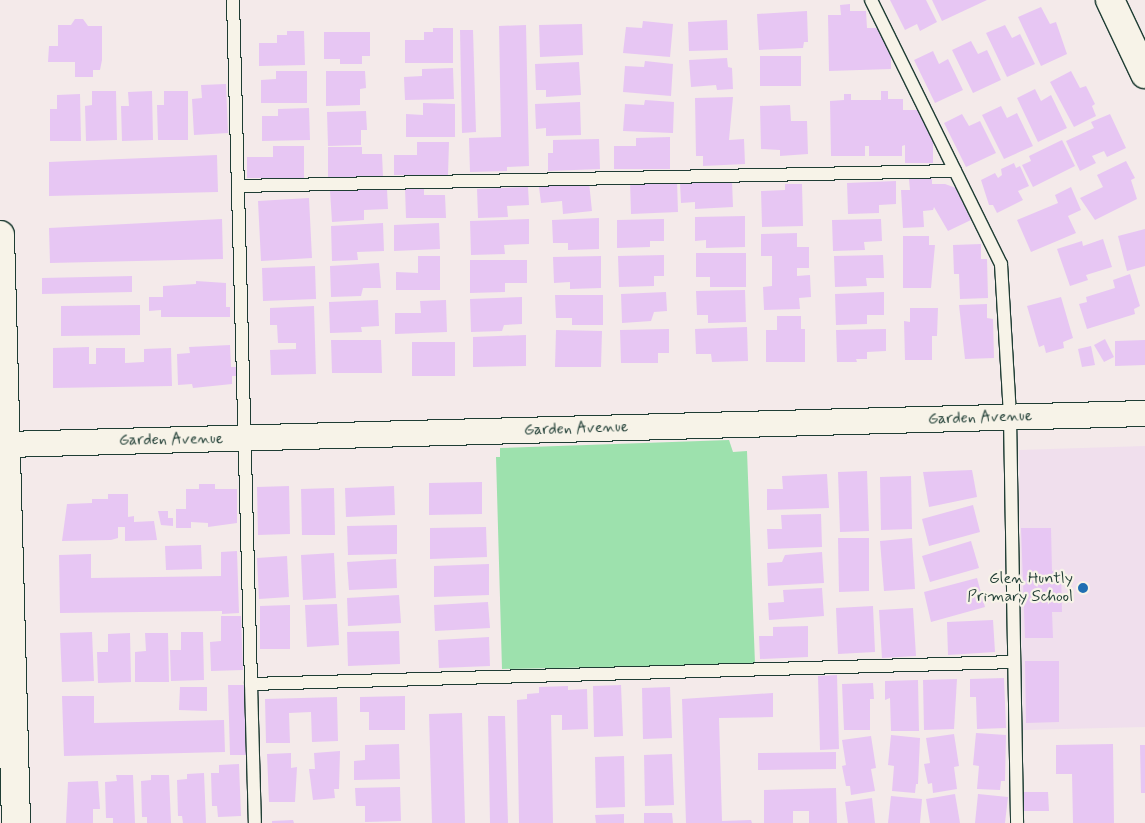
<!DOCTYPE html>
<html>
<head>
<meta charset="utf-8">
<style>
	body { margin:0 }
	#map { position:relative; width:1145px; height:823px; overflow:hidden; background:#f4eaea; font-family:Mynerve,sans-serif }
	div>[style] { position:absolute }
	.built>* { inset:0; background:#f0dfed }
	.green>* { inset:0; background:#9de1ad }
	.building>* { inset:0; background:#e7c6f3 }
	.roads { filter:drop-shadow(1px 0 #1f3d34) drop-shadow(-1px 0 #1f3d34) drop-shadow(0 1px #1f3d34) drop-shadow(0 -1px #1f3d34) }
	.lane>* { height:12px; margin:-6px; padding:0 6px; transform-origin:6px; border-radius:6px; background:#f7f3e8 }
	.street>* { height:25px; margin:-12.5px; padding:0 12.5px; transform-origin:12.5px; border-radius:12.5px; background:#f7f3e8 }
	.secondary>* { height:28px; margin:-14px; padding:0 14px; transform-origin:14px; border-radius:14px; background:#f7f3e8 }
	.dots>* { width:14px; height:14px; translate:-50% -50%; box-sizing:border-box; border:2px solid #f7f3e8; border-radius:50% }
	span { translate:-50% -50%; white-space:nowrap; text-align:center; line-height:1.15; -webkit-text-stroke:4.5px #f7f3e8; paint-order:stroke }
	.street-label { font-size:16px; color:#1f3d34 }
	.poi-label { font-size:16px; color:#1f3d34 }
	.right { translate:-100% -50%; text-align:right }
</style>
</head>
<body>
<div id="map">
	<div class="built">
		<div style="clip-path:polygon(1145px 446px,1145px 727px,1023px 730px,1019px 450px)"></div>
	</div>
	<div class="green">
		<div style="clip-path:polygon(729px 440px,733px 452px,747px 451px,755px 664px,502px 669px,496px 457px,500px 457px,500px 448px)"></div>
	</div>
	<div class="building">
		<div style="clip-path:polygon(890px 0,926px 0,937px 22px,920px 31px,917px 24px,905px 30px)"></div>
		<div style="clip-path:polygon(932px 0,987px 0,942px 21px)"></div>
		<div style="clip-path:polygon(850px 4px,850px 11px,866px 11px,867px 28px,878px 28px,891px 52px,891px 69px,829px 71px,828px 15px,841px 15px,840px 5px)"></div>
		<div style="clip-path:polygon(1041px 7px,1050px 24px,1056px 22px,1067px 54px,1041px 66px,1018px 17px)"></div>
		<div style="clip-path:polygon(807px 11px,808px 42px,804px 42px,803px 48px,759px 50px,757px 14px)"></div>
		<div style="clip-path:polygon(75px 19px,83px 19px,88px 26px,102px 26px,102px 60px,100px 70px,93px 70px,93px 77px,75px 77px,75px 62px,48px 62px,49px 46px,58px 46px,58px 25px,71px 25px)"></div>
		<div style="clip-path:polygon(727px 20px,728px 50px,689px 51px,688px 22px)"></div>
		<div style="clip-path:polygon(643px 21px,673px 24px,670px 57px,623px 53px,626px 27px,642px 28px)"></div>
		<div style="clip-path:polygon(582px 24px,583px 55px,540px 57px,539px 25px)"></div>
		<div style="clip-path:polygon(526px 25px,529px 166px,507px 167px,507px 171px,470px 172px,469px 138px,501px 137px,499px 26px)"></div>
		<div style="clip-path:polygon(1005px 25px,1012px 38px,1020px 34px,1035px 64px,1007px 77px,986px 33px)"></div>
		<div style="clip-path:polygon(433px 28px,453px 28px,453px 63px,405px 63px,405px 40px,424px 40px,424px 32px,433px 32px)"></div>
		<div style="clip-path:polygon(460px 30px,473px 30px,476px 132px,462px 133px)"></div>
		<div style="clip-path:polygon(287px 31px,304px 31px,305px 65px,259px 66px,259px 43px,277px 43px,277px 35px,287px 35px)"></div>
		<div style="clip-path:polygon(324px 32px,370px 32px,370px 56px,362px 56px,362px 64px,340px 64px,340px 59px,324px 59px)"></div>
		<div style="clip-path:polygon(971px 41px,978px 54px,987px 50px,1001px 80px,973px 93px,952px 50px)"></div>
		<div style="clip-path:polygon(933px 51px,939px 64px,948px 59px,963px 90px,935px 103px,914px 60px)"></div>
		<div style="clip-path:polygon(760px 56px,801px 56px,801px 86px,760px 86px)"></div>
		<div style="clip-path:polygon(727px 58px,728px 67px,732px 68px,733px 89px,717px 90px,716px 85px,691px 87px,689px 60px)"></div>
		<div style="clip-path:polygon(645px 61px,673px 64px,671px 96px,623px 92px,625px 66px,644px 67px)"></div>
		<div style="clip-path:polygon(579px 62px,581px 95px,546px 97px,546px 90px,536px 90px,535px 64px)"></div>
		<div style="clip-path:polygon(453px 68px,454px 99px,405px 100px,404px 77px,422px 76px,422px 69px)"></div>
		<div style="clip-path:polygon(276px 71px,307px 71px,307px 103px,261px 103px,261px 80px,276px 79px)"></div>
		<div style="clip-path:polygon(326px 71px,365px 71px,366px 88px,360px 89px,360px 105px,326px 106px)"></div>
		<div style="clip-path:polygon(1071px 71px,1080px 88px,1086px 86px,1095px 104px,1092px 106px,1096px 116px,1074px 127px,1050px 82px)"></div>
		<div style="clip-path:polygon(226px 84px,228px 133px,194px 135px,192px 99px,202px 98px,201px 85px)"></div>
		<div style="clip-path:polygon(1035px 89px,1041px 101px,1051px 95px,1067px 128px,1038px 142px,1017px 98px)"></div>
		<div style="clip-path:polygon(92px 91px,116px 91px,117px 140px,86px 141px,85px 106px,92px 105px)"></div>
		<div style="clip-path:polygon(152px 91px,153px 140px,122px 141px,121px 106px,129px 106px,128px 92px)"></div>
		<div style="clip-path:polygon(164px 91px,188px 91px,188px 140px,158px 140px,157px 105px,164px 105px)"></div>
		<div style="clip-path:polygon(881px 91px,888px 91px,888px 99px,903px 99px,903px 110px,919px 110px,933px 141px,933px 163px,905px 163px,905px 145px,902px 146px,902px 156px,869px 156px,869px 146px,865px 146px,865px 156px,831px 156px,830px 101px,844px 100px,844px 94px,851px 94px,851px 100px,881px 100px)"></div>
		<div style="clip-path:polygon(80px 94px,81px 141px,50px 141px,50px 109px,57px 109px,57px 95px)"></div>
		<div style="clip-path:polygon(733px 97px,729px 140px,744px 139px,745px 164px,703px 166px,703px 156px,696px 156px,695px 98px)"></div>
		<div style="clip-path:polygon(645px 100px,674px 102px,673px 133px,623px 131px,625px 104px,644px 105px)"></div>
		<div style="clip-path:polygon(580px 102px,581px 135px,546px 136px,546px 128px,536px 129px,535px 104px)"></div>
		<div style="clip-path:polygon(423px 103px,455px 104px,455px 137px,406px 137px,406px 114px,423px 115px)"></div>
		<div style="clip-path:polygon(790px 105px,791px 121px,807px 121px,808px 154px,780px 156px,780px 150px,761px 149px,760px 106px)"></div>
		<div style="clip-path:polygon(1001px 106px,1007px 118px,1017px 113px,1033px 146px,1004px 159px,982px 115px)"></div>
		<div style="clip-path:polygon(309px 108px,310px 140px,262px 141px,262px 116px,278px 116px,278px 109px)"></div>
		<div style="clip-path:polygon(366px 111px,367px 130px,361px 130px,361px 145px,328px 146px,327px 112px)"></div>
		<div style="clip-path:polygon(962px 114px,969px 126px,980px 121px,996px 153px,966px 167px,944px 123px)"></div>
		<div style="clip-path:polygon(1110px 114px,1126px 148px,1107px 157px,1104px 151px,1092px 156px,1096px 163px,1080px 171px,1066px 141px,1094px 128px,1091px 122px)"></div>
		<div style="clip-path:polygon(670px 137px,670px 169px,614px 169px,614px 146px,636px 146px,636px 138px)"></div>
		<div style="clip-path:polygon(599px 139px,600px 169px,548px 171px,548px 153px,553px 153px,553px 140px)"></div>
		<div style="clip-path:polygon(1062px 140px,1075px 166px,1033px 187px,1022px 165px,1031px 161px,1029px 156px)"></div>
		<div style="clip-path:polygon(417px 142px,449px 142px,448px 175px,394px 175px,394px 155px,417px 155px)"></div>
		<div style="clip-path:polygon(273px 146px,304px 146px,304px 178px,247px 178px,247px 157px,273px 157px)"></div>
		<div style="clip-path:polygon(328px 147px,362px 147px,362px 154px,382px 154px,383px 177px,328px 178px)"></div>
		<div style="clip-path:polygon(217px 155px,218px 192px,49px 196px,49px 162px)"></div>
		<div style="clip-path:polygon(1126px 161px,1135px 178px,1131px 180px,1137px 199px,1095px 220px,1080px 198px,1103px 187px,1097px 175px)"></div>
		<div style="clip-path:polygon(1014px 163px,1016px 168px,1020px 166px,1029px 186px,1018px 191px,1023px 200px,997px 213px,993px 205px,989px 205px,981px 180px,995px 173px,998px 178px,1002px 175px,1001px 169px)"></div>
		<div style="clip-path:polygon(909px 179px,932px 179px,932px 184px,945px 184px,956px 188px,971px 220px,948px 231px,934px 207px,933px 210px,923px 211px,924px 227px,903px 228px,901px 190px,910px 190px)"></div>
		<div style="clip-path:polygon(677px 181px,678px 212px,631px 214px,630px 182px)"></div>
		<div style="clip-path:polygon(732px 181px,733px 207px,695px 209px,695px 202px,681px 203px,680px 183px)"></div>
		<div style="clip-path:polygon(896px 181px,896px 204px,879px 205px,879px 213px,848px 214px,847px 183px)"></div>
		<div style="clip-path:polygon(589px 182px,592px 211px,563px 214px,562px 201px,541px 203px,539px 187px)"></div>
		<div style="clip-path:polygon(785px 184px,802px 184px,803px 226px,762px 227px,761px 191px,785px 190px)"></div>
		<div style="clip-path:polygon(424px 187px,424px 195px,445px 195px,446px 218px,406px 218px,405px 188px)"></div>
		<div style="clip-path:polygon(528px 187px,529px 205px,507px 206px,508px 217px,478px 218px,477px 189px)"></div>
		<div style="clip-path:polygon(1071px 187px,1081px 210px,1068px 216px,1076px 233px,1031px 252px,1017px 220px,1058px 203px,1055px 195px)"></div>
		<div style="clip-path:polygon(387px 189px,388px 209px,364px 210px,364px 220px,332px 222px,330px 191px)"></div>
		<div style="clip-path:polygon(309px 198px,312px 258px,261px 261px,258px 201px)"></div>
		<div style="clip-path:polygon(745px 216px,745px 247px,706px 248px,706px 240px,695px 241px,695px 217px)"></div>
		<div style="clip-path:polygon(599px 218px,599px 249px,568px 250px,568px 243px,553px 243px,552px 220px)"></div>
		<div style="clip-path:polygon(222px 219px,223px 259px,50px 263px,49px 228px)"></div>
		<div style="clip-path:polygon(529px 219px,529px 244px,504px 245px,505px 254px,471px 255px,470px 221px)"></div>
		<div style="clip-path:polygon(664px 219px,664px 241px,650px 241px,650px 247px,617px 248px,617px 220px)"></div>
		<div style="clip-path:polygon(881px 219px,882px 241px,864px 242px,865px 250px,833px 251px,832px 220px)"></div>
		<div style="clip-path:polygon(383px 223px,384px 251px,357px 252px,358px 260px,332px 261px,331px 226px)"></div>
		<div style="clip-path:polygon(439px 223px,440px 249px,394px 251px,394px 225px)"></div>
		<div style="clip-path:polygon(1145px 229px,1145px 266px,1127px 271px,1118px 236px)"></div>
		<div style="clip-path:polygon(797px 233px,797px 247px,809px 247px,809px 268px,797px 268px,797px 276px,810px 275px,811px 297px,799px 298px,800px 309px,764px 310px,763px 287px,772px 286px,772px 256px,761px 256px,761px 234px)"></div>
		<div style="clip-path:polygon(903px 236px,929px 236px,929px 245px,935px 245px,931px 288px,903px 288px)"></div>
		<div style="clip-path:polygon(1103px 239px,1112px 267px,1086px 275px,1088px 280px,1070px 286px,1057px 249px,1082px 241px,1083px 246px)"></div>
		<div style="clip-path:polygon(981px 244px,981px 259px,987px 259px,988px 298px,960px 299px,959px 274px,954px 274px,953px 245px)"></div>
		<div style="clip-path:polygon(696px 253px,746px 253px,746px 287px,710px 287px,710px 277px,696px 277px)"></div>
		<div style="clip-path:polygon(664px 255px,664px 276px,654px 276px,654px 286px,619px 287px,618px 256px)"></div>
		<div style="clip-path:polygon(883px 255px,884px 278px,866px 278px,867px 286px,835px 287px,834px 256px)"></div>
		<div style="clip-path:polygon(418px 256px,440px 256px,440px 290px,396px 290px,396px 272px,418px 273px)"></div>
		<div style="clip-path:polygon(601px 256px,601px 288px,570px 289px,570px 282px,554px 283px,553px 257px)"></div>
		<div style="clip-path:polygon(470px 260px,527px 260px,527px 283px,505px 283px,505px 292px,470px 293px)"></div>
		<div style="clip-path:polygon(379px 263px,381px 288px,363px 288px,361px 296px,331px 297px,330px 266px)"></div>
		<div style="clip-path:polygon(315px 266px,316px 299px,263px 301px,262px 268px)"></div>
		<div style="clip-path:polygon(1130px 274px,1140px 306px,1134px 309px,1135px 314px,1087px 329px,1079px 304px,1087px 302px,1086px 297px,1115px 288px,1113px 280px)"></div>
		<div style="clip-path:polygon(132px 276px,132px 292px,42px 294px,42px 278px)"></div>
		<div style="clip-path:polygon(196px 281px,226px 283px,226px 307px,230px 307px,230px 317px,161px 317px,161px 310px,149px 311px,149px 297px,163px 297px,163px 286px,196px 284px)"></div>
		<div style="clip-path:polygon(745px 290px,746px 322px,708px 323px,708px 315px,697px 315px,696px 291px)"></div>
		<div style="clip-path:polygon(666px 292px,667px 311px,654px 312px,651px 321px,622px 323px,621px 294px)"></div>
		<div style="clip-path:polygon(884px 292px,884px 315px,867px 315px,867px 324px,836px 325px,835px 294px)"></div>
		<div style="clip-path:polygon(555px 295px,603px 295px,603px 325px,572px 325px,572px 318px,556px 318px)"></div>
		<div style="clip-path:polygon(522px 297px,522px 324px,504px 325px,502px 331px,471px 332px,470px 299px)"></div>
		<div style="clip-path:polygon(1061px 297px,1073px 338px,1063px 342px,1064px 348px,1046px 353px,1044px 345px,1039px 347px,1027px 306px)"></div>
		<div style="clip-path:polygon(378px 300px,379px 326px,361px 327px,362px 332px,330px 333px,329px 302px)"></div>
		<div style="clip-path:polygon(446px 300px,447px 332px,395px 334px,395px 313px,421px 313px,420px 301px)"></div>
		<div style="clip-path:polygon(987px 304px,987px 318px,993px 319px,994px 358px,965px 359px,959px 305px)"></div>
		<div style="clip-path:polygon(140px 305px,140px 335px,61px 336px,61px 306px)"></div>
		<div style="clip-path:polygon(314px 306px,316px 374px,271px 375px,270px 350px,296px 349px,296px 343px,278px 343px,277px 325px,270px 325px,270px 308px)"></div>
		<div style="clip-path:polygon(910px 308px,938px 308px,937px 336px,932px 336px,932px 360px,905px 360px,904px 321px,910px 322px)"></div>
		<div style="clip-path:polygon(777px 316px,801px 316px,801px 329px,805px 329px,805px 362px,766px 362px,766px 330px,777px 330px)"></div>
		<div style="clip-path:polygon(747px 327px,748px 361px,712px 362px,711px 354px,696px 354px,695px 329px)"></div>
		<div style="clip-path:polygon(669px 329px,669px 353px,658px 353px,658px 363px,621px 363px,620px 330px)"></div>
		<div style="clip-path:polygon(886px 329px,886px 351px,867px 352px,867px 359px,856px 359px,857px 362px,837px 362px,836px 330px)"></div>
		<div style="clip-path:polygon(556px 330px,602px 331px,601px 367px,555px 367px)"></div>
		<div style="clip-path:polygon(526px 335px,526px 366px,473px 367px,473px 337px)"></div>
		<div style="clip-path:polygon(1105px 339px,1114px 357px,1104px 362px,1094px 345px)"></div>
		<div style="clip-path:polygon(331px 340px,381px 340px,382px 373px,332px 373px)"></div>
		<div style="clip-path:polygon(1145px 340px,1145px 365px,1115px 366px,1115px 341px)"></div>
		<div style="clip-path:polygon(412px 342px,455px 342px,455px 376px,412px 376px)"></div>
		<div style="clip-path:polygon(230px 345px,231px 367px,237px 367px,238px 376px,232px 376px,232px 384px,193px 388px,192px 384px,178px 385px,177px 354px,190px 353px,189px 347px)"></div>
		<div style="clip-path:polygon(1091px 346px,1095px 365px,1082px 367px,1078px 349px)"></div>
		<div style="clip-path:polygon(89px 347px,89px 364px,96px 364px,96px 348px,125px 348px,125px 363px,144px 362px,144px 349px,171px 348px,172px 386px,53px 388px,53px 348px)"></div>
		<div style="clip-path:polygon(972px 470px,977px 497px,929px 507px,923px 472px)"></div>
		<div style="clip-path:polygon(867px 471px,869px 531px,840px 532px,838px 472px)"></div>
		<div style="clip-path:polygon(827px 474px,829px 508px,767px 510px,767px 489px,783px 489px,782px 476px)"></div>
		<div style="clip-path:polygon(911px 476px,912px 529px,881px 530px,880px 477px)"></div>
		<div style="clip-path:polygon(482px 482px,482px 514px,429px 515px,429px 483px)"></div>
		<div style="clip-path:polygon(199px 484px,215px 484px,215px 489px,237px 489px,237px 523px,208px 527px,208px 523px,191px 522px,191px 528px,176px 528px,176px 509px,186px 509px,186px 489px,199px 489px)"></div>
		<div style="clip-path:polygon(289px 486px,290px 534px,258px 535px,257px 487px)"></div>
		<div style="clip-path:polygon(394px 486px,395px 515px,346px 517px,345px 488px)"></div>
		<div style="clip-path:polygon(334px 488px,335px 535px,302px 535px,301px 489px)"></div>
		<div style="clip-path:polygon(108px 494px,128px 494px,128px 517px,134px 516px,134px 522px,154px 521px,157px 540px,125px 541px,125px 527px,118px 527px,118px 538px,111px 540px,62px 541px,67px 504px,92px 503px,92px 499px,108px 499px)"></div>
		<div style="clip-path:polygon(973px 505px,980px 532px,929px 546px,922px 519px)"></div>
		<div style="clip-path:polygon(158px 511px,168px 511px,168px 518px,173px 518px,173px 526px,161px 525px)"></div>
		<div style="clip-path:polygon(821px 514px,822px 547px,768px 549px,767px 529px,782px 529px,781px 515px)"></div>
		<div style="clip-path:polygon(397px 525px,397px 554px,348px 555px,347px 526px)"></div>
		<div style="clip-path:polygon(486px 527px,487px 557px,430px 559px,430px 528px)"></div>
		<div style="clip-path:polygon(1021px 528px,1051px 528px,1052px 571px,1061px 571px,1062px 612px,1052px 612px,1053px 638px,1025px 638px)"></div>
		<div style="clip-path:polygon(838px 538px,869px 538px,869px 591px,839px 592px)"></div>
		<div style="clip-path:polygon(912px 538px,915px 589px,884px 591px,880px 541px)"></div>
		<div style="clip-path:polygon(971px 541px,979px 568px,930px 582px,922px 556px)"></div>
		<div style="clip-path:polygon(201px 545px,202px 569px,166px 570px,165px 546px)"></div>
		<div style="clip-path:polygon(237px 551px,239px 613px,222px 614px,222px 611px,60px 613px,59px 555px,91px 554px,91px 578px,221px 576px,221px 552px)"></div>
		<div style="clip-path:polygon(822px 552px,824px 583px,768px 586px,767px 563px,782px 562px,785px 555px)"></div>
		<div style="clip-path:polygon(334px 553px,336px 598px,303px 600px,301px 555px)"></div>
		<div style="clip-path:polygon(287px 556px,289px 597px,259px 599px,257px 558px)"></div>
		<div style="clip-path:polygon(396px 559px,397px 588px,349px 590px,347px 562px)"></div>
		<div style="clip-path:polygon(489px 564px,489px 595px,434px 597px,434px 566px)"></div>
		<div style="clip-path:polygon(977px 578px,985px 607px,931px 622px,924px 592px)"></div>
		<div style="clip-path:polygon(822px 588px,824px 616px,769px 620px,768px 603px,784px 602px,783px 590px)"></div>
		<div style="clip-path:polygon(399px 595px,401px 623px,348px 626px,347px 598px)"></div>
		<div style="clip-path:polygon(488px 602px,490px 628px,435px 631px,434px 605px)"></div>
		<div style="clip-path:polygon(337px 604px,339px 645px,307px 647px,305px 605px)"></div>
		<div style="clip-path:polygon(290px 605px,290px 649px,260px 649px,260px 606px)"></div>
		<div style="clip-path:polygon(873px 606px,875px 652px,838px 654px,836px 608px)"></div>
		<div style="clip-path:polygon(913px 608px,916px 656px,882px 658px,879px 610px)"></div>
		<div style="clip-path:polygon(221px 616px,241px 616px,243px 670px,211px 671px,210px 642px,221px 641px)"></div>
		<div style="clip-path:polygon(993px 620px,995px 652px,948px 655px,947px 622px)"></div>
		<div style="clip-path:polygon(808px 626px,808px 657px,760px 659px,759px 636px,773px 636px,773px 627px)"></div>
		<div style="clip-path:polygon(399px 631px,400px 664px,348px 666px,347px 632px)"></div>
		<div style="clip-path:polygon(92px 632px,94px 681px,62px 682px,60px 633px)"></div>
		<div style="clip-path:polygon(181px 632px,203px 632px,204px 680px,171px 681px,170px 650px,181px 650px)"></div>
		<div style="clip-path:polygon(130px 633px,131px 682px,98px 683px,97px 652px,108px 652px,108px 634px)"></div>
		<div style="clip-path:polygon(145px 633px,168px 633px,169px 682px,135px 682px,135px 652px,146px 651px)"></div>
		<div style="clip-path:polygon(489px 637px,490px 666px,439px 668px,438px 640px)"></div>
		<div style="clip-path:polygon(1025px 661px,1059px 661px,1059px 722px,1026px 723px)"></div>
		<div style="clip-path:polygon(837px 675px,839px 749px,820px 750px,818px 676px)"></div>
		<div style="clip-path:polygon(1004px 678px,1006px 728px,977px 729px,976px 697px,970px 697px,970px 679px)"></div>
		<div style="clip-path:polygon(957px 679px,954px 729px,924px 730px,923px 680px)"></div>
		<div style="clip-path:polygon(918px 680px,919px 731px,891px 731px,890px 698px,885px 700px,885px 681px)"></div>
		<div style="clip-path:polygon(873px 683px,874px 699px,870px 699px,870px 730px,844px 730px,842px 684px)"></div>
		<div style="clip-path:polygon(228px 685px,244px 685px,246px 755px,230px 755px)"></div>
		<div style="clip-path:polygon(621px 685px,623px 736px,594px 737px,593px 686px)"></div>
		<div style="clip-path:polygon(568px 686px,568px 690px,587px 689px,588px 729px,562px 730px,562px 715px,551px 715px,553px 823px,519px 823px,517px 700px,527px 699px,527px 694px,539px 693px,539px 687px)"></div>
		<div style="clip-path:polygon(180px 687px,207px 687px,207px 711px,179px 710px)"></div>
		<div style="clip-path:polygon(670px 687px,672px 738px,643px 739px,642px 688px)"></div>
		<div style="clip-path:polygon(773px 693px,773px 717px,719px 718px,722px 821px,751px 820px,752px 823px,686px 823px,682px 699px)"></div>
		<div style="clip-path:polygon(62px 696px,94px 696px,94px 723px,224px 720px,225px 752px,64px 756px)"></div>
		<div style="clip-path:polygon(405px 696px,405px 730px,369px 730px,369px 712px,360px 712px,360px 697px)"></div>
		<div style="clip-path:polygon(337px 697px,338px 741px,312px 742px,311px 712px,289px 713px,290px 743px,266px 743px,265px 699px)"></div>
		<div style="clip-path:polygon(462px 713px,465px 823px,432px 823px,429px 714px)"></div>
		<div style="clip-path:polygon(488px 716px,505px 716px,508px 823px,490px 823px)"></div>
		<div style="clip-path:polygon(976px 733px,1006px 735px,1005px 781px,1001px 781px,1000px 790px,977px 789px,979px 766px,973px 765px)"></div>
		<div style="clip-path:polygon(954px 734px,959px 766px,954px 767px,957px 789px,933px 793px,932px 783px,928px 784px,924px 764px,930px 763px,926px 738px)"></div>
		<div style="clip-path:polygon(891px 735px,920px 738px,918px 784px,916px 784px,915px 793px,892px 791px,894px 766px,888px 765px)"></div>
		<div style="clip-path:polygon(871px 736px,876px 768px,871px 769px,875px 791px,851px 795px,850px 786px,846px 786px,842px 766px,846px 765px,842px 740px)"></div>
		<div style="clip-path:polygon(399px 744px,400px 779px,354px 780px,354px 761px,365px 760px,365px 745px)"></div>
		<div style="clip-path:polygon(1113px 744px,1114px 823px,1073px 823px,1072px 774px,1056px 774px,1056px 745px)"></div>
		<div style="clip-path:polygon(1140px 745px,1145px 745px,1145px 793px,1141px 793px)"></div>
		<div style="clip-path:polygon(340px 751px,339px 789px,334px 789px,335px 798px,313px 800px,309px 769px,315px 769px,314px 753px)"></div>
		<div style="clip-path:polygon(836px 752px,836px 769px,758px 770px,758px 753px)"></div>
		<div style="clip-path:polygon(291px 753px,291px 768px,297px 767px,295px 802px,269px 802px,267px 754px)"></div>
		<div style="clip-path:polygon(672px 754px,674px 805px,645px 806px,644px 755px)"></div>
		<div style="clip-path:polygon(624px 756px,625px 807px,596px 808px,595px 757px)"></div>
		<div style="clip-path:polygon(239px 764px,241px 816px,218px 817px,217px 806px,212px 806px,211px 773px,219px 773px,219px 765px)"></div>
		<div style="clip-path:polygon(204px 773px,206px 823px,183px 823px,182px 816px,178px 816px,177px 780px,187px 779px,187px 774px)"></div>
		<div style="clip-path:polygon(116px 775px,133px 775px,135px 823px,113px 823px,113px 818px,106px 818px,105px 782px,117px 781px)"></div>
		<div style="clip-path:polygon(151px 775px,169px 775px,171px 823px,147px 823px,147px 817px,142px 817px,141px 781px,151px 780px)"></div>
		<div style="clip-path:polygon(98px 781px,100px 809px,93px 809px,93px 823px,66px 823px,68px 782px)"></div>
		<div style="clip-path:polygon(400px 787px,401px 821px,365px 822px,365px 806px,356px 806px,355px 788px)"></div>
		<div style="clip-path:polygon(836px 788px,837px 823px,809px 823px,809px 811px,793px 811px,793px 823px,764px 823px,764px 790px)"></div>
		<div style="clip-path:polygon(1023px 792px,1048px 792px,1049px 811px,1024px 811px)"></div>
		<div style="clip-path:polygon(955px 794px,960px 823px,930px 823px,926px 799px)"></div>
		<div style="clip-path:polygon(978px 794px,1008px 797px,1005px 823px,975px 823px)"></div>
		<div style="clip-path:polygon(891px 796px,922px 799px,920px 823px,888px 823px)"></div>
		<div style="clip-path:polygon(872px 798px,875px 823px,848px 823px,845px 802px)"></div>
		<div style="clip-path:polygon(644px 813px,672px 813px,673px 823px,644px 823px)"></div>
		<div style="clip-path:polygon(624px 814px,624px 823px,596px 823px,595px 815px)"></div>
		<div style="clip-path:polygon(293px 820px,294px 823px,272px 823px,272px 821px)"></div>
	</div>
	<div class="roads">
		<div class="lane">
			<div style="left:233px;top:0;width:684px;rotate:88.49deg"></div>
			<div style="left:251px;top:684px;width:763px;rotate:-1.65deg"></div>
			<div style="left:871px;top:0;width:294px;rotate:63.8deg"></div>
			<div style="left:1001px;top:264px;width:153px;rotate:86.6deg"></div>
			<div style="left:1010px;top:417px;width:406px;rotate:89deg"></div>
			<div style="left:238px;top:186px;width:717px;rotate:-1.2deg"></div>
			<div style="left:251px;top:684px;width:139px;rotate:88.4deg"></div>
		</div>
		<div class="street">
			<div style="left:6px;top:444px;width:1139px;rotate:-1.56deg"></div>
		</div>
		<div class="secondary">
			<div style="left:1110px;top:0;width:82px;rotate:64.7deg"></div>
			<div style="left:0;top:235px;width:588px;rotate:88.44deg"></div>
		</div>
	</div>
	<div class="dots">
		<div style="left:1083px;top:588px;background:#1f6fb2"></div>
	</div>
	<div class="street-label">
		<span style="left:980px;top:418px;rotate:-2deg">Garden Avenue</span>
		<span style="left:576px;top:429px;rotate:-2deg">Garden Avenue</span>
		<span style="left:171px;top:440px;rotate:-1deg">Garden Avenue</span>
	</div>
	<div class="poi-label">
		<span class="right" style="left:1073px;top:588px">Glen Huntly<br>Primary School</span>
	</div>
</div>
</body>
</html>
